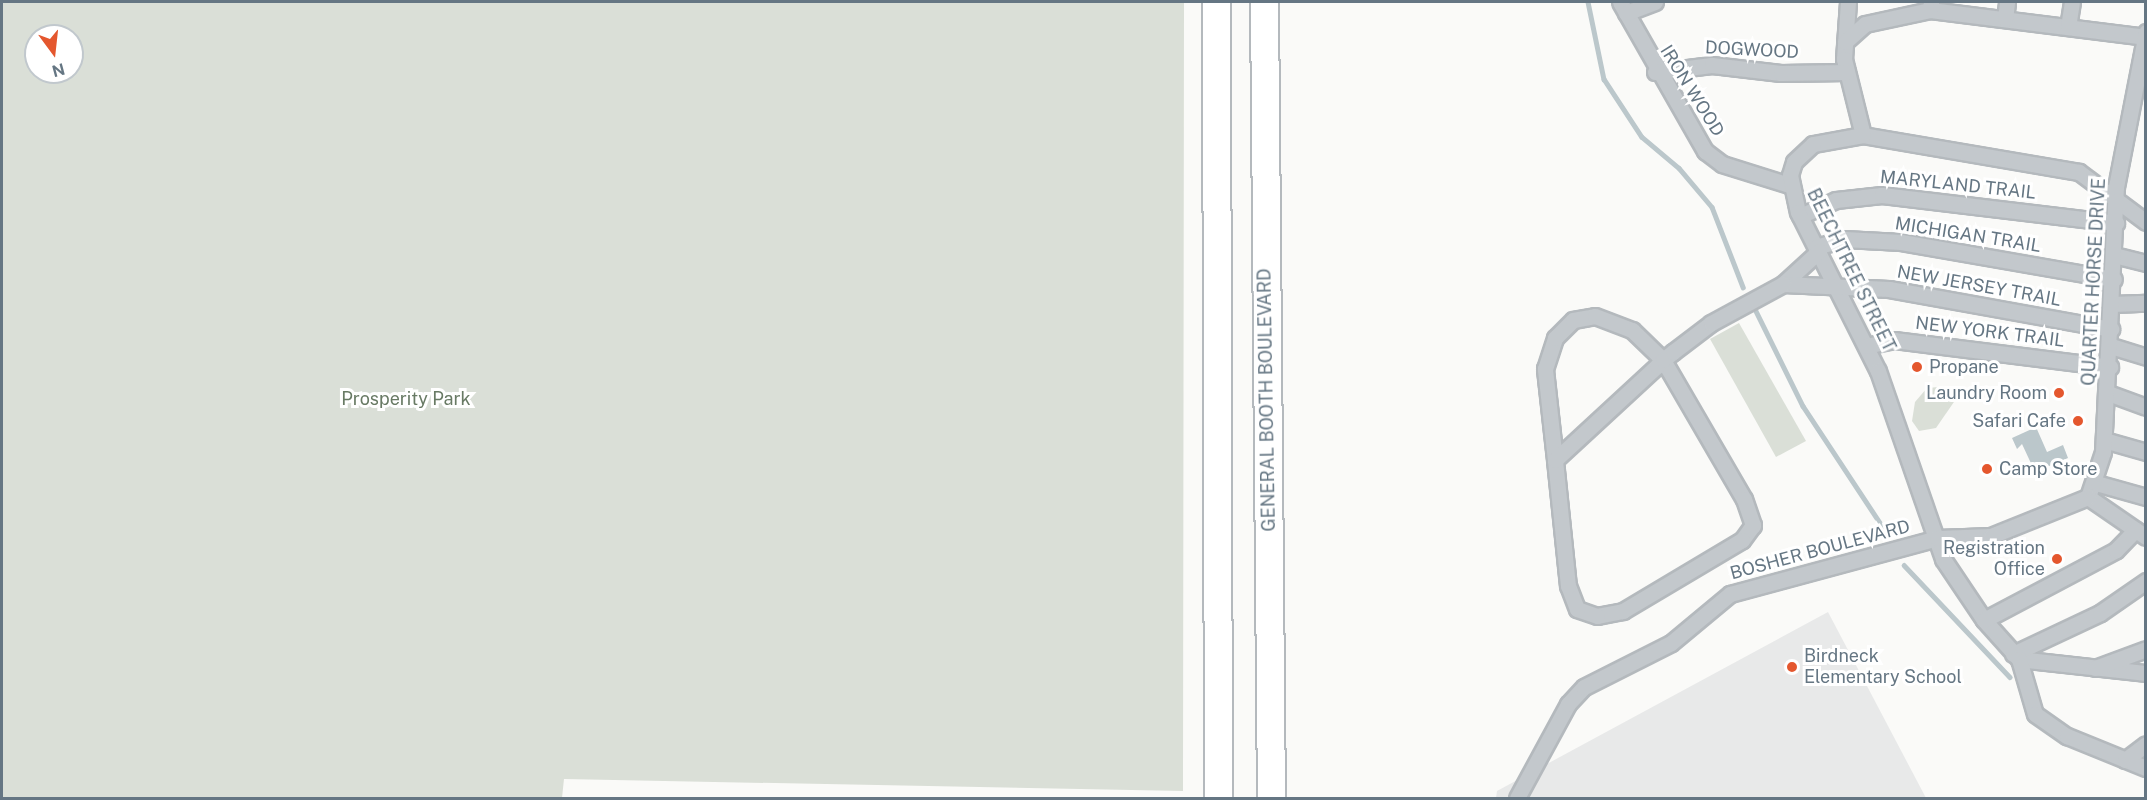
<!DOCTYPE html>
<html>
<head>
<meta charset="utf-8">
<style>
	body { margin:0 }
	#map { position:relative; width:2147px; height:800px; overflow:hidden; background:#fafaf8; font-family:"Public Sans",sans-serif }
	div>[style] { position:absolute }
	.built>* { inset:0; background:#e8e9e9 }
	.green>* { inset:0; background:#dadfd7 }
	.water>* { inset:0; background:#bbc7cb }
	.stream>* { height:4.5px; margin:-2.25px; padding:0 2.25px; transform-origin:2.25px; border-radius:2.25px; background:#bbc7cb }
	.roads { filter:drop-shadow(2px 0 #b4b9bd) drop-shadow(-2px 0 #b4b9bd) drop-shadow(0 2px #b4b9bd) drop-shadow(0 -2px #b4b9bd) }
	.street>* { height:15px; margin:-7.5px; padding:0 7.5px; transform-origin:7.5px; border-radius:7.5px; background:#c3c8cc }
	.highway>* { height:27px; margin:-13.5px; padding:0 13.5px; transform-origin:13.5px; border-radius:13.5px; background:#fff }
	.dots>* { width:16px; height:16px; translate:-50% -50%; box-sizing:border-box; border:3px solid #fff; border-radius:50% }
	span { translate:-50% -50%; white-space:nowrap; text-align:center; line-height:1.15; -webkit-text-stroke:6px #fff; paint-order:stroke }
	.street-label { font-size:18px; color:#657683 }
	.poi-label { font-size:18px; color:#657683 }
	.left { translate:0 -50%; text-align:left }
	.right { translate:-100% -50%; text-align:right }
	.park-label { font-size:18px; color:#687a64 }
	.frame { position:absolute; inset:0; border:3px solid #657683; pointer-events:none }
	.north { position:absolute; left:24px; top:24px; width:60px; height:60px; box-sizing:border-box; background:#fff; border:2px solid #c1c8cd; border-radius:50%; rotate:165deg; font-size:16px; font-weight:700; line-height:24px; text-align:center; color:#657683 }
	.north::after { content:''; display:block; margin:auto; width:21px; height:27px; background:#e4572e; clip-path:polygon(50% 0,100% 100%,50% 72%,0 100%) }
</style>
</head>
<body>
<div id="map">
	<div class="built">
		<div style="clip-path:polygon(1828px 612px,1926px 798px,1496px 798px,1497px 791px)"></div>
	</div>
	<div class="green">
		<div style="clip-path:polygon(evenodd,2px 2px,1184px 2px,1183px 791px,564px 779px,562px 798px,2px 798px,2px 2px,36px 36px,72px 36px,72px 72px,36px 72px,36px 36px)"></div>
		<div style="clip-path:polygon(1739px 323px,1806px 441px,1776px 457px,1710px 339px)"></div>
		<div style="clip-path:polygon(1939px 387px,1956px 399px,1936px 428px,1919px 431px,1912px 421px,1915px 402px,1927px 388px)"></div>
	</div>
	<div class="water">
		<div style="clip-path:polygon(2036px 427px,2047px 452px,2063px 445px,2068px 458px,2035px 472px,2022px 444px,2017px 449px,2012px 438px)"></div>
	</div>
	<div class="stream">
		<div style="left:1588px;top:2px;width:79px;rotate:78.3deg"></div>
		<div style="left:1604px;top:79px;width:69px;rotate:56.8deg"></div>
		<div style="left:1642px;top:137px;width:48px;rotate:40deg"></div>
		<div style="left:1679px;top:168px;width:51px;rotate:49.8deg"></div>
		<div style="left:1712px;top:207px;width:86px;rotate:68.8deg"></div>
		<div style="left:1755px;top:309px;width:108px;rotate:63.7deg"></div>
		<div style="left:1803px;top:406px;width:154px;rotate:56.6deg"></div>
		<div style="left:1904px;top:565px;width:154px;rotate:46.6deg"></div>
	</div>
	<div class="roads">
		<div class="street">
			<div style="left:1620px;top:2px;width:172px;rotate:60.3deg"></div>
			<div style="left:1705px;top:151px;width:21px;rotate:37deg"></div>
			<div style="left:1722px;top:164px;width:70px;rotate:17.4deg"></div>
			<div style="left:1848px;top:2px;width:57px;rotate:94deg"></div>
			<div style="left:1844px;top:59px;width:78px;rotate:76deg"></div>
			<div style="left:1931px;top:2px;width:8px;rotate:97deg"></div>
			<div style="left:1930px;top:10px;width:218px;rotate:7.1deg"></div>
			<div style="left:1626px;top:13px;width:31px;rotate:-21deg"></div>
			<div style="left:2005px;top:19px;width:17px;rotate:-83deg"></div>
			<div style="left:2068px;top:27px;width:25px;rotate:-81deg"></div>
			<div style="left:1845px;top:42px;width:27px;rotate:-42deg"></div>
			<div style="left:1865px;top:24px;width:66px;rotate:-12.2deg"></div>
			<div style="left:1655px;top:72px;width:57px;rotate:-7deg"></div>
			<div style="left:1712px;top:65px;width:69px;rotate:6.6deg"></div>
			<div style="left:1781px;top:73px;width:66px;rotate:-0.9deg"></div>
			<div style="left:1800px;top:216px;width:39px;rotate:-24deg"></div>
			<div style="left:1836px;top:200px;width:46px;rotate:-6.2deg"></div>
			<div style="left:1882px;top:195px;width:236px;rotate:6.8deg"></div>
			<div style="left:2146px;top:222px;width:84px;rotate:-143.3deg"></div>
			<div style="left:2079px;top:172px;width:219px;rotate:-170.3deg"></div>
			<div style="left:1863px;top:135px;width:51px;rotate:169.8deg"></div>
			<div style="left:1813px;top:144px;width:26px;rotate:137deg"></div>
			<div style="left:1794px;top:162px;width:14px;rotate:107deg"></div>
			<div style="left:1790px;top:175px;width:38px;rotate:78deg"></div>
			<div style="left:1798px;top:212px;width:178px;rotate:63.3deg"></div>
			<div style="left:1878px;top:371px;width:199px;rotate:70.9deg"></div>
			<div style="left:1943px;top:559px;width:73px;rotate:56.1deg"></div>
			<div style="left:1984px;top:620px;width:52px;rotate:48.1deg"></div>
			<div style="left:2019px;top:659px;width:128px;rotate:6.3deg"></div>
			<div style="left:1816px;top:247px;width:29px;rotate:-16deg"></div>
			<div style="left:1844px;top:239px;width:57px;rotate:3deg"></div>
			<div style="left:1901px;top:242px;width:216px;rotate:9.9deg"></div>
			<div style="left:1819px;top:251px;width:49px;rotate:137.5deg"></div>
			<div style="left:1783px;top:284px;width:106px;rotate:2.7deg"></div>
			<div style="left:1889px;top:289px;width:226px;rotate:10.2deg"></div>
			<div style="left:2114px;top:255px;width:33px;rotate:14deg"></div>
			<div style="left:2112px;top:304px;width:34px;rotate:-2deg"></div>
			<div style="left:1866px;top:346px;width:29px;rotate:-12deg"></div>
			<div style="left:1894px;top:340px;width:218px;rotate:7.1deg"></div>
			<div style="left:2111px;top:346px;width:37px;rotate:17deg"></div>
			<div style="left:2108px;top:393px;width:40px;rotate:20.2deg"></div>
			<div style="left:2104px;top:440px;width:44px;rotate:15.9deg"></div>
			<div style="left:1555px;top:460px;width:92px;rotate:-96.3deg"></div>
			<div style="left:1545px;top:369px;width:33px;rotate:-72deg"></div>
			<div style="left:1555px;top:338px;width:25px;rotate:-45deg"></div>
			<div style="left:1573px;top:320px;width:22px;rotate:-10deg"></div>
			<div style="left:1595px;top:316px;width:40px;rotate:21deg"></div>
			<div style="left:1632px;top:330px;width:43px;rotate:44.1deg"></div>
			<div style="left:1663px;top:360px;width:161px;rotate:59.8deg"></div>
			<div style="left:1744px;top:499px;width:28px;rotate:71deg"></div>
			<div style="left:1753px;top:525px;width:19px;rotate:126deg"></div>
			<div style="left:1742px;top:540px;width:139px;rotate:149.2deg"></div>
			<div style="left:1623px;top:611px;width:26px;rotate:169deg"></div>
			<div style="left:1597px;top:616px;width:21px;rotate:-161deg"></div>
			<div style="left:1577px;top:609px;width:25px;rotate:-111deg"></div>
			<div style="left:1568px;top:586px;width:127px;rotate:-95.9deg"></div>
			<div style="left:1555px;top:460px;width:139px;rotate:-42.7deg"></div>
			<div style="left:1657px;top:366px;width:8px;rotate:-45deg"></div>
			<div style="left:1663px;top:360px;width:13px;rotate:-39deg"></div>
			<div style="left:1673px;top:352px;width:48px;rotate:-37.3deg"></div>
			<div style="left:1711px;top:323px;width:82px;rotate:-28.4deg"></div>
			<div style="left:2096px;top:483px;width:52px;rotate:15.6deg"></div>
			<div style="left:2088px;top:497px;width:47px;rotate:-71.6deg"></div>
			<div style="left:2103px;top:452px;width:265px;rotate:-87.2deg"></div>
			<div style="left:2116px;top:187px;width:158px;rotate:-79deg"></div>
			<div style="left:2088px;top:497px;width:70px;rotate:34.6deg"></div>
			<div style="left:1984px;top:620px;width:149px;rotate:-27.9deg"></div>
			<div style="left:2116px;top:550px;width:28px;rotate:-46deg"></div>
			<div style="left:2013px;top:654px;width:96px;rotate:-25.2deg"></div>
			<div style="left:2100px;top:613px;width:56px;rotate:-34.8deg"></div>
			<div style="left:2019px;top:659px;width:57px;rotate:73.8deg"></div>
			<div style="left:2035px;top:714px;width:39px;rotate:35deg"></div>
			<div style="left:2067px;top:736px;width:85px;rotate:22.1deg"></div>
			<div style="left:2095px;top:668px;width:54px;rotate:-20.4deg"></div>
			<div style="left:2125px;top:760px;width:26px;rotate:-37deg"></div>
			<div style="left:1517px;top:798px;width:107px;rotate:-61.5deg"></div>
			<div style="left:1568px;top:704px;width:23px;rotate:-47deg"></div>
			<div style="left:1584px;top:687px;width:97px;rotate:-26.8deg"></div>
			<div style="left:1671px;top:643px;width:77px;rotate:-39.7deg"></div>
			<div style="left:1730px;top:594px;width:214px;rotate:-15.1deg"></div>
			<div style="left:1937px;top:538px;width:54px;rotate:-2.1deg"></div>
			<div style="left:1991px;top:536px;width:105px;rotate:-21.9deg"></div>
		</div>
		<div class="highway">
			<div style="left:1216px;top:2px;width:796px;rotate:89.86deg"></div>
			<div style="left:1264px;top:2px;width:796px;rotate:89.5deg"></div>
		</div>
	</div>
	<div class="dots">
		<div style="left:1917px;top:367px;background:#e4572e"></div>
		<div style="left:2059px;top:393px;background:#e4572e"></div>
		<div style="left:2078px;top:421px;background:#e4572e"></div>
		<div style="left:1987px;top:469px;background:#e4572e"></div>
		<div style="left:2057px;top:559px;background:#e4572e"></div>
		<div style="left:1792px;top:667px;background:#e4572e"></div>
	</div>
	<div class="street-label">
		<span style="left:1752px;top:50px;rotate:3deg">DOGWOOD</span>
		<span style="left:1692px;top:91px;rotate:58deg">IRON WOOD</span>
		<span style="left:1958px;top:185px;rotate:6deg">MARYLAND TRAIL</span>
		<span style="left:1968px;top:235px;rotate:9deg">MICHIGAN TRAIL</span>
		<span style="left:1851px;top:270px;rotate:64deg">BEECHTREE STREET</span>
		<span style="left:2094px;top:282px;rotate:-87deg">QUARTER HORSE DRIVE</span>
		<span style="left:1979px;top:286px;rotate:10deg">NEW JERSEY TRAIL</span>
		<span style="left:1990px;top:332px;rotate:7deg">NEW YORK TRAIL</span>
		<span style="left:1267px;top:400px;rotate:-91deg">GENERAL BOOTH BOULEVARD</span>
		<span style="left:1820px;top:550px;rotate:-15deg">BOSHER BOULEVARD</span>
	</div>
	<div class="poi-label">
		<span class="left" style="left:1929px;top:367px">Propane</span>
		<span class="right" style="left:2047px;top:393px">Laundry Room</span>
		<span class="right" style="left:2066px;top:421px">Safari Cafe</span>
		<span class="left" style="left:1999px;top:469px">Camp Store</span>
		<span class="right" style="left:2045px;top:559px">Registration<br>Office</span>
		<span class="left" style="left:1804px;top:667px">Birdneck<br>Elementary School</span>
	</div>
	<div class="park-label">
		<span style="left:406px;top:399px">Prosperity Park</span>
	</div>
	<div class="frame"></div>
	<div class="north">N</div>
</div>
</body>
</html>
